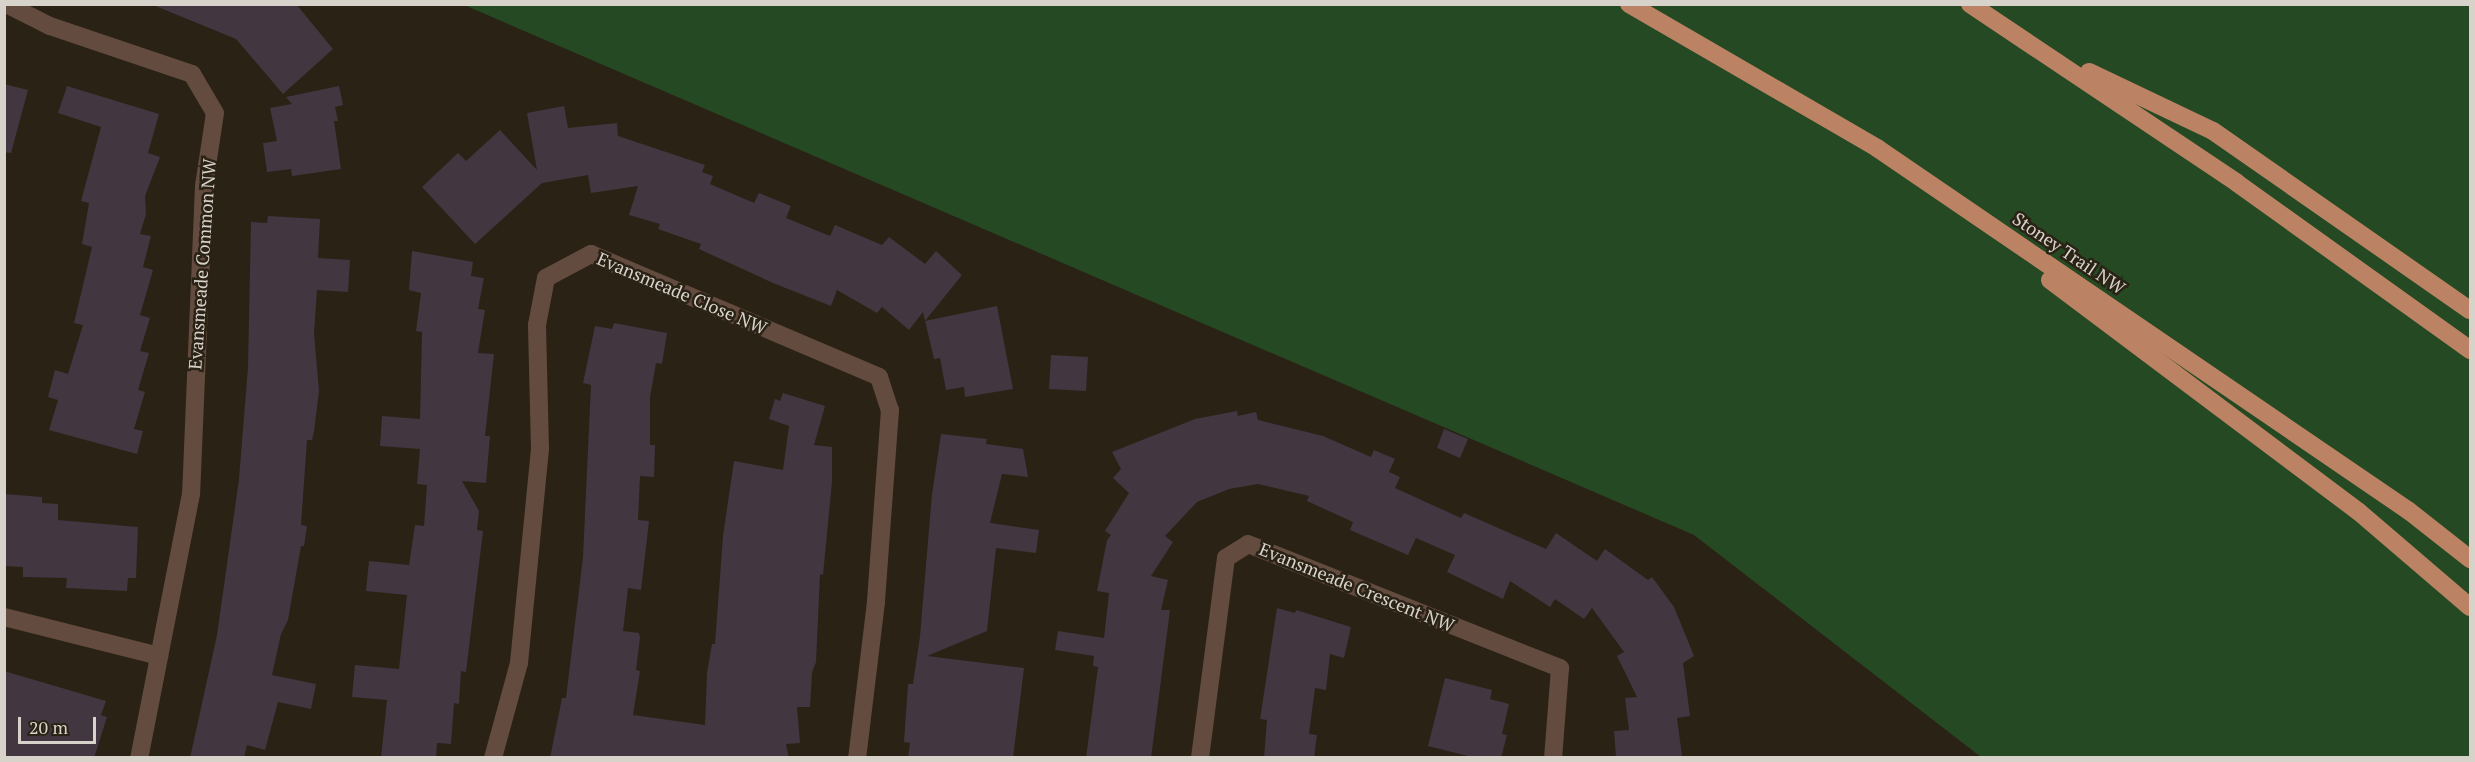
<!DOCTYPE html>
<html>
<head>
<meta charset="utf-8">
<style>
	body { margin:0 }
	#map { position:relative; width:2475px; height:762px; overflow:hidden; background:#2a2215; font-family:"PT Serif",serif }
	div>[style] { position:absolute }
	.green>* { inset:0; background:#254923 }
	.building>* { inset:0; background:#423641 }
	.minor>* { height:18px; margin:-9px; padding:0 9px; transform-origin:9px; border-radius:9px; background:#634c3f }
	.highway>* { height:18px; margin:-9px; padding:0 9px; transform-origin:9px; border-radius:9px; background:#bb8363 }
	span { translate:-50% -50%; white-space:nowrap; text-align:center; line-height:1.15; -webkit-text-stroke:5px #2a2215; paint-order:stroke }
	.street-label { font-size:18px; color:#d7d2ca }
	.frame { position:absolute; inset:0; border:6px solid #d7d2ca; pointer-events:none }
	.scale { position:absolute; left:18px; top:717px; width:78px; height:27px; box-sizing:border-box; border:3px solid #d7d2ca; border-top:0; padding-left:8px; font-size:18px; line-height:21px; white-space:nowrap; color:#d7d2ca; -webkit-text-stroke:4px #2a2215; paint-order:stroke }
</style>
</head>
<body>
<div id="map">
	<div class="green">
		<div style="clip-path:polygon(464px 5px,2470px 5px,2470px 757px,1981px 757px,1694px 535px)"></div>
	</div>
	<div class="building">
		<div style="clip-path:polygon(296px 4px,333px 49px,283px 94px,236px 39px,153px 5px)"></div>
		<div style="clip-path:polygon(4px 84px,28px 90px,11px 153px,4px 152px)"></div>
		<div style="clip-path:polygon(67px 86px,159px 114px,148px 153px,160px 157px,145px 196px,146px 214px,140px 234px,151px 236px,143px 267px,153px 270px,140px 315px,150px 318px,140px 351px,149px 353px,138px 390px,145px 392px,134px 429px,143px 431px,137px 454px,49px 430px,58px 400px,48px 397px,55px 370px,68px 374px,83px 325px,74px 323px,92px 247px,82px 244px,89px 203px,81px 201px,101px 127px,58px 113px)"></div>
		<div style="clip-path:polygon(339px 86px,343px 105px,335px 107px,338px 121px,334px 121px,341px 169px,292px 176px,291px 169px,267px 172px,263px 143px,277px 141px,270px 108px,292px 104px,286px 97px)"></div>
		<div style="clip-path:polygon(564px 106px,568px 128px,617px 123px,618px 136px,705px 165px,702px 172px,713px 176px,710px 184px,754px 203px,759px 193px,791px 206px,786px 218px,830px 236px,835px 225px,882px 245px,889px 237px,925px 264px,936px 251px,962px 275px,925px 321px,997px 306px,1013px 389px,965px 397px,964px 387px,946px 390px,940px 358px,934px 359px,923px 312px,909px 330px,882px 307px,877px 313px,837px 290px,831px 306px,773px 283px,699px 249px,701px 244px,658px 229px,660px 224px,629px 215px,638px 186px,591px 193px,588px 175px,542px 183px,475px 244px,422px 187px,458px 153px,466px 161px,500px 130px,537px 170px,527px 113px)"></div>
		<div style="clip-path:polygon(268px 216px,320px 219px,318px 258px,350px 260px,348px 292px,317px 290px,314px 333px,319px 391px,314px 431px,312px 440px,307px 440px,301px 525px,307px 526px,304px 546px,301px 546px,288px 620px,281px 634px,272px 675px,316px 684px,311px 709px,278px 702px,265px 750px,247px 745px,244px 758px,190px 758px,217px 635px,239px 479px,248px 367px,251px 222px,267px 223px)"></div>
		<div style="clip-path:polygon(412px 251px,473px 262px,471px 276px,484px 278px,478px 309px,485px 310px,478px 353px,494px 354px,485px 436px,490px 436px,486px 483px,462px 481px,479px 511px,477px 530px,483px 531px,466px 672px,461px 671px,459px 704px,454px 703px,451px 744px,437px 743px,436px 758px,381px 758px,387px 700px,352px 697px,355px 665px,399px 669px,407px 595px,366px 591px,369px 561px,409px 565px,415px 525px,424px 526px,427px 485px,417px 484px,420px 449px,380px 446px,382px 416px,420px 419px,422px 332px,416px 331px,421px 293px,409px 290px)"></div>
		<div style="clip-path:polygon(614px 323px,667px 333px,662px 364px,656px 363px,650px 397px,650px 445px,655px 445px,654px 477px,640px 476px,638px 520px,649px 521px,641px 590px,628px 588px,623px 631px,639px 633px,640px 638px,636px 670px,640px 671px,633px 715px,705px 725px,707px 673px,712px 644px,715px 644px,723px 536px,734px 461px,783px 470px,789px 426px,769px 419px,775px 399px,780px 401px,783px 393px,825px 406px,814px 445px,832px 447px,832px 482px,823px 575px,820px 574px,816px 662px,812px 673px,810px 707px,797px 707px,800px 743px,786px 744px,789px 758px,550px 758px,562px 698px,566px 698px,583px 557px,591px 385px,583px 383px,595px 326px,612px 329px)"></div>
		<div style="clip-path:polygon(1051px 355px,1088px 357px,1086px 391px,1049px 389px)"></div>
		<div style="clip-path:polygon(1237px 411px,1238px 416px,1256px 412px,1258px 420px,1323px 436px,1371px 457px,1374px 450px,1395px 459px,1389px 472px,1400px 477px,1395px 488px,1461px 518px,1464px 513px,1546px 549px,1556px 533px,1597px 561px,1605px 549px,1648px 580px,1652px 577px,1674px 607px,1694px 656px,1683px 663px,1690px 716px,1677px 718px,1682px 756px,1616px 757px,1614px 731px,1629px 730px,1625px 698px,1637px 697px,1617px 656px,1624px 652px,1592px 608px,1584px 619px,1555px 599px,1550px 607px,1510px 581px,1503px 599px,1447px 572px,1455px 555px,1416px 538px,1408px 555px,1350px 530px,1353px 522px,1307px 501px,1309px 496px,1258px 484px,1229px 489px,1197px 502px,1165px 536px,1173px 542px,1151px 576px,1168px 580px,1161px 610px,1170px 610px,1151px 758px,1086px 758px,1098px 667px,1093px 666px,1094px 656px,1055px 650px,1058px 631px,1104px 638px,1109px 593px,1097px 591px,1107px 540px,1111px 535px,1105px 531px,1129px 493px,1113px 478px,1121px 469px,1112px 452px,1195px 419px)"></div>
		<div style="clip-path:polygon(1444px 429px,1468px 439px,1460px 458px,1437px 448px)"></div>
		<div style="clip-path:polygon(941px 434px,987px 439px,986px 444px,1023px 449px,1028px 477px,1002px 474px,990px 523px,1039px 530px,1036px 553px,996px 548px,987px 631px,927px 656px,1024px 668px,1013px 758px,908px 758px,910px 743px,904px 742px,908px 684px,913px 684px,920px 636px,932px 494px)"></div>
		<div style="clip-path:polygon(4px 494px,42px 497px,42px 503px,58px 504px,58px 520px,138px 527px,136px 578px,128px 578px,127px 591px,66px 588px,67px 578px,23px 577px,23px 567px,4px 566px)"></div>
		<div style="clip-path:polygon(1277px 608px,1295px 613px,1296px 610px,1351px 627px,1344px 658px,1330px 654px,1326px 690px,1315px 688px,1309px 734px,1317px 735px,1314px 758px,1264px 758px,1267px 720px,1260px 719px)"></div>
		<div style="clip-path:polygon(4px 671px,106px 701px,101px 715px,107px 717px,94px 758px,4px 758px)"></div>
		<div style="clip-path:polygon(1445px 678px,1492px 690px,1490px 699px,1509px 704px,1502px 734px,1507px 735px,1501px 758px,1476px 758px,1428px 746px)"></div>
	</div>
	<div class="minor">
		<div style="left:6px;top:4px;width:49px;rotate:26.6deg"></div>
		<div style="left:50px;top:26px;width:150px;rotate:18.7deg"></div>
		<div style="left:192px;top:74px;width:45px;rotate:59.5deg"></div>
		<div style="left:215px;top:113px;width:74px;rotate:98.6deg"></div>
		<div style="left:204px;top:186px;width:308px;rotate:92.4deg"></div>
		<div style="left:191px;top:494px;width:269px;rotate:101.1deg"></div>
		<div style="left:4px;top:617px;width:160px;rotate:14.1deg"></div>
		<div style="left:493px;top:758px;width:98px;rotate:-74.7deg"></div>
		<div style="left:519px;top:663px;width:215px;rotate:-84.4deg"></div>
		<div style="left:540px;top:449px;width:124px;rotate:-91.4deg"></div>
		<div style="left:537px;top:325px;width:48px;rotate:-79.2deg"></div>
		<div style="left:546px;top:278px;width:51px;rotate:-28.1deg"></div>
		<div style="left:591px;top:254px;width:313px;rotate:23.1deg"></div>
		<div style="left:879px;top:377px;width:35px;rotate:72deg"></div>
		<div style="left:890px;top:410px;width:193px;rotate:94.2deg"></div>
		<div style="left:876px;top:602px;width:157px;rotate:96.9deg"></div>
		<div style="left:1200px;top:758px;width:202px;rotate:-82.6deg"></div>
		<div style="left:1226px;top:558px;width:26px;rotate:-32deg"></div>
		<div style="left:1248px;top:544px;width:336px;rotate:21.7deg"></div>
		<div style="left:1560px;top:668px;width:90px;rotate:94.4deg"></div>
	</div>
	<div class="highway">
		<div style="left:1629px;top:4px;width:287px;rotate:30.1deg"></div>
		<div style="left:1877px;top:148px;width:644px;rotate:34.31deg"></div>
		<div style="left:2409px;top:511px;width:78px;rotate:38.2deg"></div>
		<div style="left:1970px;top:4px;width:321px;rotate:33.8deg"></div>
		<div style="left:2237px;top:183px;width:287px;rotate:35.6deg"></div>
		<div style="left:2089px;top:72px;width:137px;rotate:25.4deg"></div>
		<div style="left:2213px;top:131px;width:313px;rotate:34.9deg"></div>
		<div style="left:2050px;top:280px;width:386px;rotate:36.9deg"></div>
		<div style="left:2359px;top:512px;width:146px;rotate:40.6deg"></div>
	</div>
	<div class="street-label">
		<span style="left:2069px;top:253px;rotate:34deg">Stoney Trail NW</span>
		<span style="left:202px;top:264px;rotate:-86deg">Evansmeade Common NW</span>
		<span style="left:682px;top:293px;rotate:23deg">Evansmeade Close NW</span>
		<span style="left:1357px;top:587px;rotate:22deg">Evansmeade Crescent NW</span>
	</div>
	<div class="frame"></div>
	<div class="scale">20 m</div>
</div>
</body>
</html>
